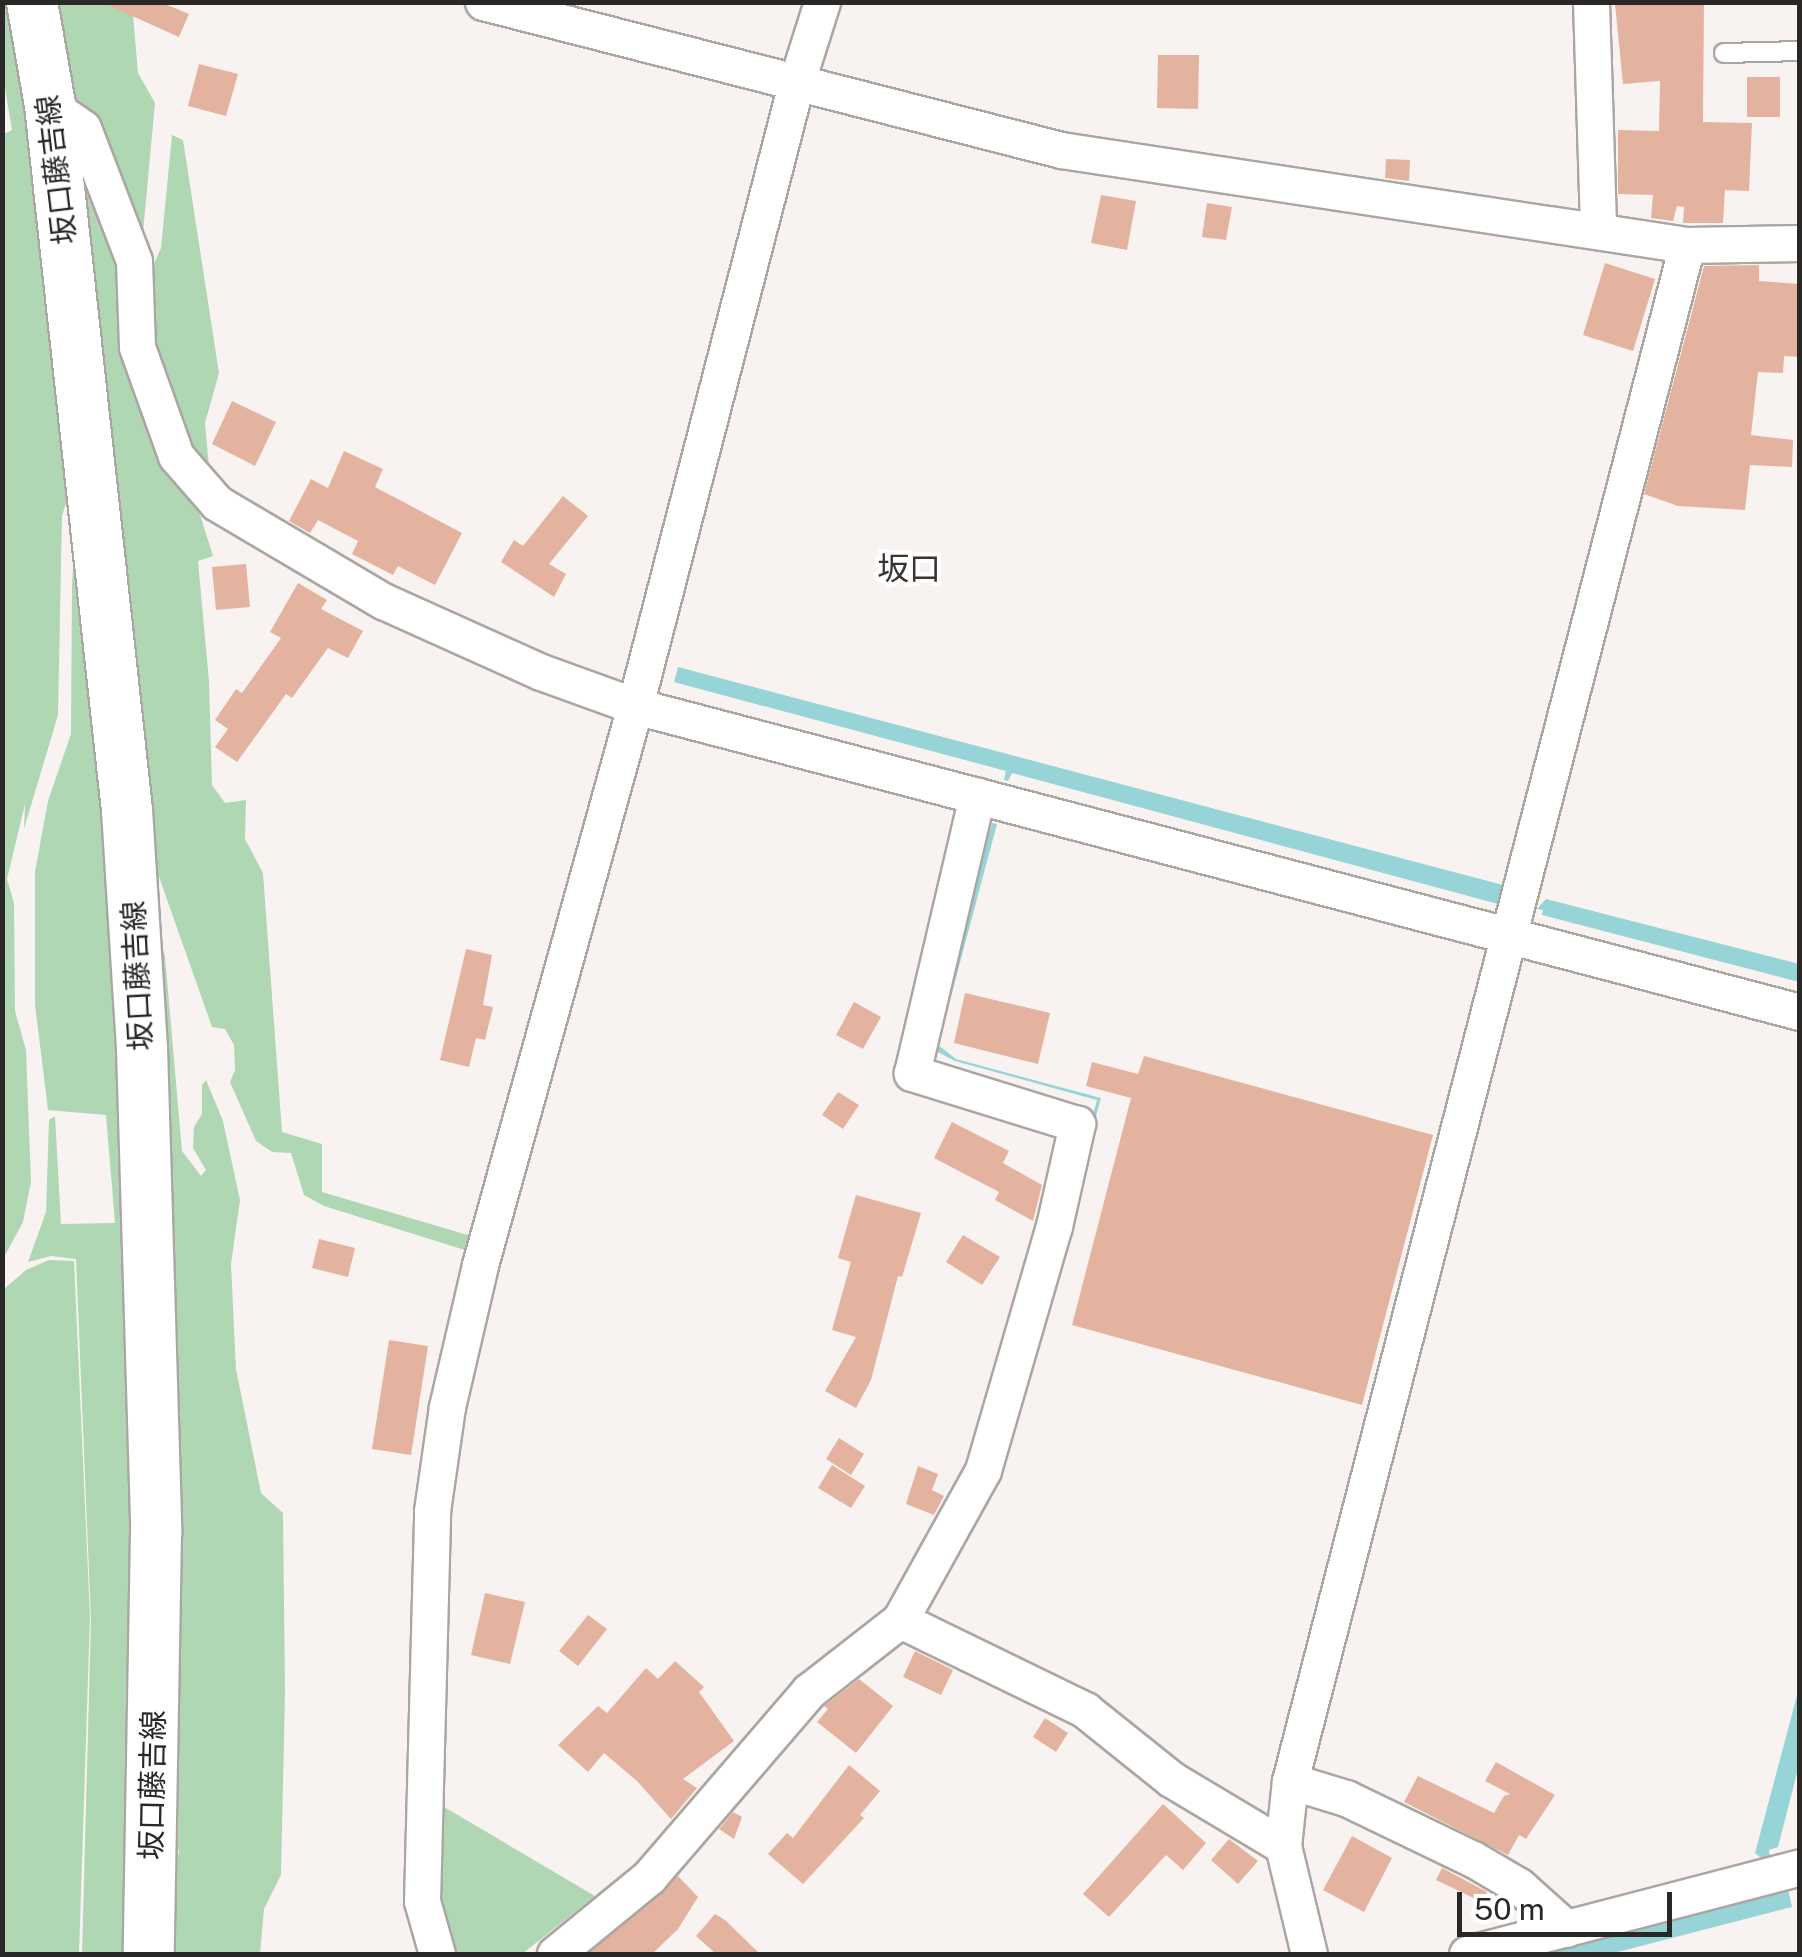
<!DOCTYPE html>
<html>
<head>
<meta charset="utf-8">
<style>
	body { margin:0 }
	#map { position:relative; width:1802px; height:1957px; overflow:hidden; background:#f8f3f0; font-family:"Public Sans","Noto Sans JP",sans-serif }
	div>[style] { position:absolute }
	.green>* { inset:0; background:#b0d7b4 }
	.water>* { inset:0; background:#96d4d7 }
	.building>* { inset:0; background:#e4b3a0 }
	.roads { filter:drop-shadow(2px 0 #aca6a3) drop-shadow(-2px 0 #aca6a3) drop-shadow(0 2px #aca6a3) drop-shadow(0 -2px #aca6a3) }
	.service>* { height:18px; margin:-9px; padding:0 9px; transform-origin:9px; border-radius:9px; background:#fff }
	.minor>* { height:35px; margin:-17.5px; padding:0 17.5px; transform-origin:17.5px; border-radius:17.5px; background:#fff }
	.secondary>* { height:50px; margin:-25px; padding:0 25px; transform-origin:25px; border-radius:25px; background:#fff }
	span { translate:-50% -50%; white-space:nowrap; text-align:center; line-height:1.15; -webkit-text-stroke:8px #fff; paint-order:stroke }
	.street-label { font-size:30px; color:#2a2827 }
	.neighbourhood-label { font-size:32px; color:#393533 }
	.frame { position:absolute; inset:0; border:5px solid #2a2827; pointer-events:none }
	.scale { position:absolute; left:1457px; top:1892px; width:215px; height:45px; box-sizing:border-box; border:5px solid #2a2827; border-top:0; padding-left:12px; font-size:30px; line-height:35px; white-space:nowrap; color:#2a2827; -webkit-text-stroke:8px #fff; paint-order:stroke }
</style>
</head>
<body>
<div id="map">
	<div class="green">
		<div style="clip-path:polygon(15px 2px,74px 476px,62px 516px,58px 715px,24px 829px,25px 804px,7px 879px,14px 903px,15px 1011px,26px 1050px,31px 1182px,23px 1222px,3px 1259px,2px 135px,12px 130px,3px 76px,2px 3px)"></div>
		<div style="clip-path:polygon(51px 3px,132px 3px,138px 73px,155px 103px,142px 243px,89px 113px,63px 83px)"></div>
		<div style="clip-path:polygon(172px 135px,183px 140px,219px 373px,205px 423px,210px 479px,203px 476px,151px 348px,145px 284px,161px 248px)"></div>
		<div style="clip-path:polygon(71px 141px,86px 151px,213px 556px,198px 561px,209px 681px,212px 785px,225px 803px,246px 800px,245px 839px,263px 873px,282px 1132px,322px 1144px,322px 1192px,471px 1236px,468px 1251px,324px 1206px,304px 1195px,291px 1153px,272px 1152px,256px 1141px,230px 1082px,235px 1070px,234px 1045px,225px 1029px,212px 1027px,135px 809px)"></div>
		<div style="clip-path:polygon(82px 504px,132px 1161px,136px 1954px,82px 1954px,91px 1620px,76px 1259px,51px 1256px,28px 1262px,46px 1212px,49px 1120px,55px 1116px,61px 1224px,115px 1223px,106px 1115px,48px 1110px,35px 1005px,35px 872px,48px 801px,71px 734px,72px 586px,75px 529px)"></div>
		<div style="clip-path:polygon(144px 885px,165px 956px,182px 1151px,201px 1176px,206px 1170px,193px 1148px,194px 1127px,202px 1114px,202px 1085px,206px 1080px,223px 1121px,240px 1200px,231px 1264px,236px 1369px,261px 1493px,283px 1513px,285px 1691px,281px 1875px,264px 1909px,260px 1954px,161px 1954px,179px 1851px,170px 1826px)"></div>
		<div style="clip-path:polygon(49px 1260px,74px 1261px,90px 1617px,79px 1954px,3px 1954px,3px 1290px,26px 1270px)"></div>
		<div style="clip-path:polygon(439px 1804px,595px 1896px,522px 1954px,452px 1954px,435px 1891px)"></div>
	</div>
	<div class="water">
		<div style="clip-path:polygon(678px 667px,1503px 885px,1498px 904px,1012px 773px,1008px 781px,1004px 780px,1006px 771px,674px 682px)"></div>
		<div style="clip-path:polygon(992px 823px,997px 824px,938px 1045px,956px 1059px,1101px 1098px,1003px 1446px,1097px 1100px,955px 1061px,938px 1052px,935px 1044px)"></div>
		<div style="clip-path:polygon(1546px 899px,1799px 964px,1799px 982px,1542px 915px,1543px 910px,1537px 909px)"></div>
		<div style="clip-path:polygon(1799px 1688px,1799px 1765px,1778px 1847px,1769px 1850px,1770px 1860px,1755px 1865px,1754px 1861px,1761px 1858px,1755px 1853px)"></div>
		<div style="clip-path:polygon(1778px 1885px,1779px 1891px,1788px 1889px,1792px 1907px,1610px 1954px,1537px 1954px,1770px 1894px,1769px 1887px)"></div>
	</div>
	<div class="building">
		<div style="clip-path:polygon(101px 2px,160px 2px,189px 14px,179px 37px)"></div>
		<div style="clip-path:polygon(1704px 2px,1703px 122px,1752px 123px,1749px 191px,1725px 190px,1723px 223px,1683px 223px,1684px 207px,1677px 206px,1673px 221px,1651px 218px,1653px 195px,1618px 194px,1618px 130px,1659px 131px,1660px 81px,1623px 84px,1615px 4px)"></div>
		<div style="clip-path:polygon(1158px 55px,1199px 55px,1198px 109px,1157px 108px)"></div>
		<div style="clip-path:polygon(199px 64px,238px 74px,226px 116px,188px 106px)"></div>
		<div style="clip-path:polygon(1747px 77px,1780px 77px,1780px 117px,1747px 117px)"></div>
		<div style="clip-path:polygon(1386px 159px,1410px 160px,1409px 181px,1385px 178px)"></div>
		<div style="clip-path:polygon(1101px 195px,1136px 201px,1127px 250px,1091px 243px)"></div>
		<div style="clip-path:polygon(1207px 203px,1232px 207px,1226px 240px,1202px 237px)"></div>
		<div style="clip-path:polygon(1605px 263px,1655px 279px,1633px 351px,1583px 335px)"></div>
		<div style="clip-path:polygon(1759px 265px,1759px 281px,1800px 284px,1800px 357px,1784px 356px,1783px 373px,1758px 372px,1751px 435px,1793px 440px,1792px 467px,1750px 465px,1745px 510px,1678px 506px,1644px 494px,1704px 266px)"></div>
		<div style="clip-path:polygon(232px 401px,276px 422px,255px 466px,212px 444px)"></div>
		<div style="clip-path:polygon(344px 451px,383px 469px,375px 487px,462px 533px,435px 585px,398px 566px,393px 575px,352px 554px,358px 541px,318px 520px,310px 533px,289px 521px,311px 479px,328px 488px)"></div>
		<div style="clip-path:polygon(563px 496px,588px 516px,549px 564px,566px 574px,554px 597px,501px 562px,514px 540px,523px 546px)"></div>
		<div style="clip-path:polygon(246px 564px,250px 607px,216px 610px,212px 567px)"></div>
		<div style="clip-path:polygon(298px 583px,327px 600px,321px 609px,363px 631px,348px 658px,328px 648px,292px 698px,286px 694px,237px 762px,215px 747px,228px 729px,215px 720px,236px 689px,242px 693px,281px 638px,270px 632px)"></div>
		<div style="clip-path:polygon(466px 949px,492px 955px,483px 1005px,493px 1007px,485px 1040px,476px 1038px,469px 1067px,440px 1060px)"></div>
		<div style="clip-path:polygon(965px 993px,1050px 1013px,1038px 1064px,954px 1043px)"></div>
		<div style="clip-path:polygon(854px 1002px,881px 1017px,863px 1049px,836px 1035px)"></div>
		<div style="clip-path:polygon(1144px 1056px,1433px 1135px,1362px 1405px,1072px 1325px,1131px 1098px,1086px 1086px,1092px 1062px,1138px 1074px)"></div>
		<div style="clip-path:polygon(838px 1092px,859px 1105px,843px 1129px,822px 1115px)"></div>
		<div style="clip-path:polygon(952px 1122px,1009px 1151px,1003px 1163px,1042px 1185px,1033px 1221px,995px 1200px,999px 1192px,934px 1158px)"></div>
		<div style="clip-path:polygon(856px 1195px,921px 1213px,902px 1277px,898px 1276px,871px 1380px,856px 1408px,825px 1391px,856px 1337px,832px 1330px,851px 1262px,838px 1258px)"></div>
		<div style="clip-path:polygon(963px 1235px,1000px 1257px,982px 1285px,946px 1262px)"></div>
		<div style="clip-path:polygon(319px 1239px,355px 1248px,348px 1277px,312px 1268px)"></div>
		<div style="clip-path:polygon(389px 1340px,428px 1346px,411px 1455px,372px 1449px)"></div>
		<div style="clip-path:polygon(839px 1438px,864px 1454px,851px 1475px,826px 1459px)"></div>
		<div style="clip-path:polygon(832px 1465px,865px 1486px,851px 1508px,818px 1488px)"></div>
		<div style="clip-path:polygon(918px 1466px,938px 1474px,932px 1490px,944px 1496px,934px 1515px,906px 1504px)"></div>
		<div style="clip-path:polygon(485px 1593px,525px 1602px,510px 1664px,471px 1655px)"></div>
		<div style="clip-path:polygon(588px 1615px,607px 1629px,578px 1666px,559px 1651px)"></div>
		<div style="clip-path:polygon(915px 1651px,953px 1670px,941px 1695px,903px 1677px)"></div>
		<div style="clip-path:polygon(675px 1661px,704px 1687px,699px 1692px,734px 1741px,683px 1779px,697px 1788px,671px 1819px,637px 1781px,604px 1753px,588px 1772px,558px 1745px,598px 1706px,607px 1713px,646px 1668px,658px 1679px)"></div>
		<div style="clip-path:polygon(859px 1679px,893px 1706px,856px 1753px,817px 1722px,828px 1709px,824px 1706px)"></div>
		<div style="clip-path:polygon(1045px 1718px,1068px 1733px,1056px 1752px,1033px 1737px)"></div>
		<div style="clip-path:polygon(1496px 1762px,1555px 1795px,1526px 1839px,1519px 1835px,1508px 1855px,1404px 1802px,1418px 1776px,1494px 1813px,1504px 1796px,1510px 1794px,1485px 1781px)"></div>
		<div style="clip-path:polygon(849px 1765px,880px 1791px,860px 1815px,864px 1818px,803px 1884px,768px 1854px,787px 1833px,793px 1838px)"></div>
		<div style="clip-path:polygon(1163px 1804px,1206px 1843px,1183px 1870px,1166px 1855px,1109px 1917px,1083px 1894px)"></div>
		<div style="clip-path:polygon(733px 1812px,742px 1817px,734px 1839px,719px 1829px)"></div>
		<div style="clip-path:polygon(1352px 1836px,1392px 1858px,1364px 1912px,1323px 1890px)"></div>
		<div style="clip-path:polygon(1229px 1839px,1258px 1861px,1238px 1884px,1211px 1860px)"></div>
		<div style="clip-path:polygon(1442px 1868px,1487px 1892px,1482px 1902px,1436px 1880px)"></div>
		<div style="clip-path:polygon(678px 1876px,698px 1897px,678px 1929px,652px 1954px,588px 1954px)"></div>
		<div style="clip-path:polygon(715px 1914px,725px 1920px,760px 1954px,716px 1954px,696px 1936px)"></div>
	</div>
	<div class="roads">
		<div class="service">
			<div style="left:1724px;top:53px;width:76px;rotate:-1.5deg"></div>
		</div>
		<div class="minor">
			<div style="left:483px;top:2px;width:597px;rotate:14.36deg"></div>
			<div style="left:1061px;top:150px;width:633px;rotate:8.63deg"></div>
			<div style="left:1687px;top:245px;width:113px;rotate:-1deg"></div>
			<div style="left:1591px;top:2px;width:229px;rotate:88.2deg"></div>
			<div style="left:50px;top:105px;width:40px;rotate:34.9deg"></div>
			<div style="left:83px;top:128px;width:142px;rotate:69deg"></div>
			<div style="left:134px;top:261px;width:86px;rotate:88deg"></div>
			<div style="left:137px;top:347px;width:116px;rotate:70.3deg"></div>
			<div style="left:176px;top:456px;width:62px;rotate:48.9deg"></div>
			<div style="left:217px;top:503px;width:193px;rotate:30.6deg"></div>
			<div style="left:383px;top:601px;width:173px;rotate:24.2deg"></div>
			<div style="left:541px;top:672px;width:100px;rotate:19.9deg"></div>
			<div style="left:635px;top:706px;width:1205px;rotate:14.72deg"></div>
			<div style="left:900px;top:1620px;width:206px;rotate:25.9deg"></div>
			<div style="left:1085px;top:1710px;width:110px;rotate:38.7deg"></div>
			<div style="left:1171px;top:1779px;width:131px;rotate:30.9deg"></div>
			<div style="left:1290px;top:1781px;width:59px;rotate:16.9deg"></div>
			<div style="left:1346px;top:1798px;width:141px;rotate:25.7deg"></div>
			<div style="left:1473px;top:1859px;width:53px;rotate:30.4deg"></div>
			<div style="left:1519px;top:1886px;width:64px;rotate:41.9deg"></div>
			<div style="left:437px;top:1954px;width:55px;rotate:-105.8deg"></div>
			<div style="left:422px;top:1901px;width:390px;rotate:-88.5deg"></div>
			<div style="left:432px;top:1511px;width:105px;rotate:-81.8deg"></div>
			<div style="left:447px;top:1407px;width:146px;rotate:-76.9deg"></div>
			<div style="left:480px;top:1265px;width:580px;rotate:-74.5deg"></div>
			<div style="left:635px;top:706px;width:642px;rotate:-75.49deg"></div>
			<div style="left:796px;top:84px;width:86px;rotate:-72.4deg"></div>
			<div style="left:555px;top:1954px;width:122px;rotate:-39.3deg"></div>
			<div style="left:649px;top:1877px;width:245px;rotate:-49.3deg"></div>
			<div style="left:809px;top:1691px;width:115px;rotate:-38deg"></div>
			<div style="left:900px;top:1620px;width:171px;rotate:-61deg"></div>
			<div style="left:983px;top:1470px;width:254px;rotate:-73.8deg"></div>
			<div style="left:1054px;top:1226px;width:105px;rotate:-77.3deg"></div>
			<div style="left:1077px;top:1124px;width:173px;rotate:-162.8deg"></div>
			<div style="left:912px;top:1073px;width:285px;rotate:-76.8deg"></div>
			<div style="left:1309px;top:1954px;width:111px;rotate:-103.5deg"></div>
			<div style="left:1283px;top:1846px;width:65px;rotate:-83.9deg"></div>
			<div style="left:1290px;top:1781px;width:1586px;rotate:-75.51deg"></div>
			<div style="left:1467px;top:1954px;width:344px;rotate:-14.6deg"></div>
		</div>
		<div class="secondary">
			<div style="left:32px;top:2px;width:105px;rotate:80.1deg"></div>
			<div style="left:50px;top:105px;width:709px;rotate:83.77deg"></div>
			<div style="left:127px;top:810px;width:238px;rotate:86.4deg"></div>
			<div style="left:142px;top:1048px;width:485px;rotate:88.3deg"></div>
			<div style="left:156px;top:1533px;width:421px;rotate:91deg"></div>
		</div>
	</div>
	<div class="street-label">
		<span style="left:56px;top:170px;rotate:-97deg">坂口藤吉線</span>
		<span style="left:137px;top:976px;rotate:-93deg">坂口藤吉線</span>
		<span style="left:152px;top:1785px;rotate:-89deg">坂口藤吉線</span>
	</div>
	<div class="neighbourhood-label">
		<span style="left:909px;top:569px">坂口</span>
	</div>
	<div class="frame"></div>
	<div class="scale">50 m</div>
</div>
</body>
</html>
